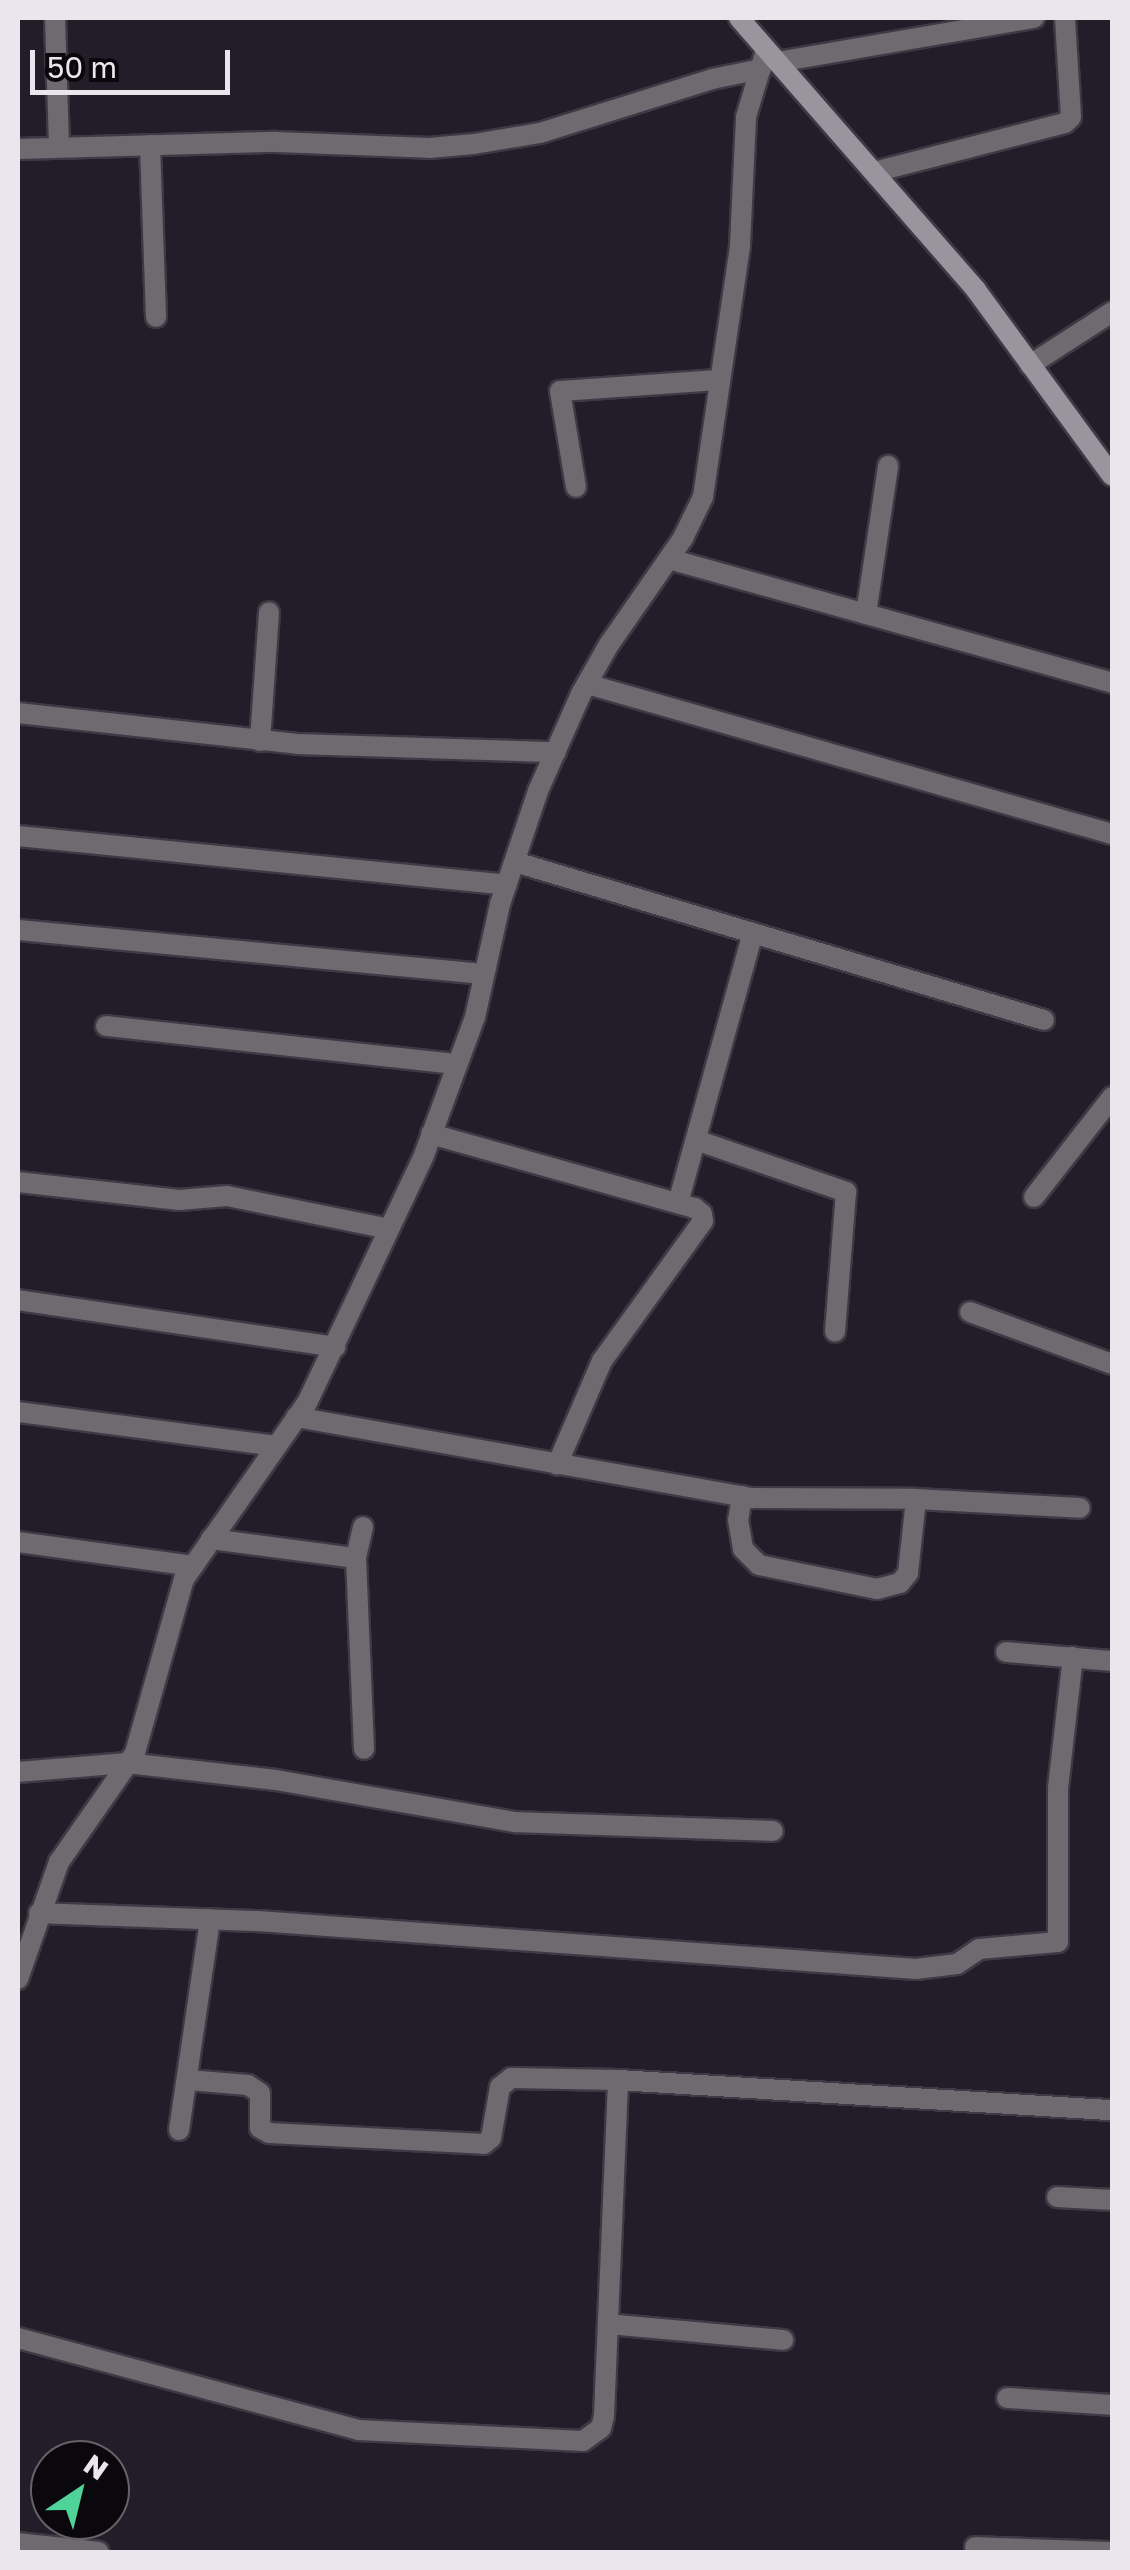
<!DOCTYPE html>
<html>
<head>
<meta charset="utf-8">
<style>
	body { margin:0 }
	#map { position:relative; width:1130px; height:2570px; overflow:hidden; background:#221d28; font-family:"Golos Text",sans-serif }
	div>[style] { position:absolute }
	.roads { filter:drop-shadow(2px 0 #3e3944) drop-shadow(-2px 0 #3e3944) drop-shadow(0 2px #3e3944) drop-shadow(0 -2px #3e3944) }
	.street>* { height:20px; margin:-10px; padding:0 10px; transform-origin:10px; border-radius:10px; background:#6d6a70 }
	.secondary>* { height:20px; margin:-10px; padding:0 10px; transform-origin:10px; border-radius:10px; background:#99959f }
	span { translate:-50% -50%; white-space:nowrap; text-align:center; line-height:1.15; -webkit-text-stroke:8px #0b080d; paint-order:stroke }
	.frame { position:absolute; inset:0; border:20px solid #eae6ee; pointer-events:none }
	.north { position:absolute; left:30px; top:2440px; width:100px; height:100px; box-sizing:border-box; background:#0b080d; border:2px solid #646167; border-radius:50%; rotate:35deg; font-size:28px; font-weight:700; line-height:40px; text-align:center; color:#eae6ee }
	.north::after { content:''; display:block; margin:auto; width:35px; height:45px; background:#50d398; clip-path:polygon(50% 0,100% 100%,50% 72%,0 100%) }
	.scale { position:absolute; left:30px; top:50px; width:200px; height:45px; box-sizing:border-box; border:5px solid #eae6ee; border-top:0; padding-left:12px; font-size:30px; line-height:35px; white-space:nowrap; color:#eae6ee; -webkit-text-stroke:8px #0b080d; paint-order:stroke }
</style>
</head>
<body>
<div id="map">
	<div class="roads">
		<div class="street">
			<div style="left:55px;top:18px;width:129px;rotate:88.2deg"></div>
			<div style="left:778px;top:62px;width:260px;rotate:-9.8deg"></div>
			<div style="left:150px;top:145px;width:172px;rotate:88deg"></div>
			<div style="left:18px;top:149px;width:258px;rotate:-1.6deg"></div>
			<div style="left:276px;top:142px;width:153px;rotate:2.2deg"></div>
			<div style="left:429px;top:148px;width:45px;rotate:-5.1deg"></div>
			<div style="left:474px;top:144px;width:67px;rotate:-9.5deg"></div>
			<div style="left:540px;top:133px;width:180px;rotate:-17.4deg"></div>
			<div style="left:712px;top:79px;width:50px;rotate:-11.5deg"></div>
			<div style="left:874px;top:172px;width:197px;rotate:-14.4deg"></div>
			<div style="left:1065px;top:123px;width:8px;rotate:-45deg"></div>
			<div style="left:1071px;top:117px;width:99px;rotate:-93.5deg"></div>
			<div style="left:1030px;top:365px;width:98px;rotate:-32.9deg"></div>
			<div style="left:576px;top:487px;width:97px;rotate:-99.5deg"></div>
			<div style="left:560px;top:391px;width:159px;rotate:-4deg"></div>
			<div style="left:669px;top:559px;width:460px;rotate:15.6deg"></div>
			<div style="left:866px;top:614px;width:150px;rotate:-81.5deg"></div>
			<div style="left:587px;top:684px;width:546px;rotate:15.95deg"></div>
			<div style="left:18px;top:713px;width:281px;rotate:6.3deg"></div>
			<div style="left:297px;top:744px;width:259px;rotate:1.8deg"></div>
			<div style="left:260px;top:741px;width:129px;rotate:-86deg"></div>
			<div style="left:18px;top:836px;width:491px;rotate:5.7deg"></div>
			<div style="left:515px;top:862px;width:552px;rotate:16.63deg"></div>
			<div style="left:18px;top:930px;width:468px;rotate:5.4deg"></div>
			<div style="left:106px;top:1026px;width:353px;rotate:6.2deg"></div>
			<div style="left:431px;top:1134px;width:274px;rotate:15.7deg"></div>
			<div style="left:695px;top:1208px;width:9px;rotate:41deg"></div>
			<div style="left:702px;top:1214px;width:7px;rotate:82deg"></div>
			<div style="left:703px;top:1221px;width:173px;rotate:125.8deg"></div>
			<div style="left:602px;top:1361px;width:113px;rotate:113.4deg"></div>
			<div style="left:696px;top:1140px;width:159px;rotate:19.1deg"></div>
			<div style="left:846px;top:1192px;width:140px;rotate:94.5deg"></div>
			<div style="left:18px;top:1182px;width:162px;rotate:6.4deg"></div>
			<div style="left:179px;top:1200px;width:48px;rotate:-4.8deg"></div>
			<div style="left:227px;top:1196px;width:165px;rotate:11.5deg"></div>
			<div style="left:1034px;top:1197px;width:127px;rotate:-52deg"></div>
			<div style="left:678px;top:1203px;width:280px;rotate:-74.5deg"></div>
			<div style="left:18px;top:1300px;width:321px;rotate:8.4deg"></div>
			<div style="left:970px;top:1312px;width:151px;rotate:20.1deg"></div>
			<div style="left:18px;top:1412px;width:260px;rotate:7.5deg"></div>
			<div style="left:296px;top:1417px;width:463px;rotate:10.1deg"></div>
			<div style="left:752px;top:1498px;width:164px;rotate:0.3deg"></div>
			<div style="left:916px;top:1499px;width:164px;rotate:3.1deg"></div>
			<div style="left:742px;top:1496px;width:24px;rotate:99deg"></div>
			<div style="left:738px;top:1520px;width:29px;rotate:80deg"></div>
			<div style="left:743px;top:1549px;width:23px;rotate:45deg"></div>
			<div style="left:759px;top:1565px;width:120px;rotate:11.5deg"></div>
			<div style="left:877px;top:1589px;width:24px;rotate:-15deg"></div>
			<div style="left:900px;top:1583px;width:13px;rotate:-51deg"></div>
			<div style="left:908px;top:1573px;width:74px;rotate:-83.8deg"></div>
			<div style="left:363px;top:1527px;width:32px;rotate:103deg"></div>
			<div style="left:356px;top:1558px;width:191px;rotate:87.6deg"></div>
			<div style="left:211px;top:1539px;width:146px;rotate:7.5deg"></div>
			<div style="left:18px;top:1542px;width:177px;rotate:7.8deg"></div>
			<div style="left:1006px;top:1652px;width:106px;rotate:4.9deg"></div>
			<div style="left:18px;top:1772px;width:109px;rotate:-4.7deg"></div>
			<div style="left:127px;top:1763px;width:150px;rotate:6.5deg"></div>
			<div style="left:276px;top:1780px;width:243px;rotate:10deg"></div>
			<div style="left:515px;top:1822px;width:258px;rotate:2deg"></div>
			<div style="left:39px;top:1913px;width:219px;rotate:2.1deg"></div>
			<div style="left:258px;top:1921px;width:660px;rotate:4.17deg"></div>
			<div style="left:916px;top:1969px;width:41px;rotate:-7deg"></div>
			<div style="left:957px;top:1964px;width:27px;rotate:-34deg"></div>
			<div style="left:979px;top:1949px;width:79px;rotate:-5.1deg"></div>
			<div style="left:1058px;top:1942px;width:154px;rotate:-90deg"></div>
			<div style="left:1058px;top:1788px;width:132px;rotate:-83.5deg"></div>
			<div style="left:18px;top:1979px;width:124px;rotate:-70.7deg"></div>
			<div style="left:59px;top:1862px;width:133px;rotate:-55.1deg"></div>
			<div style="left:135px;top:1753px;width:181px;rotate:-74.3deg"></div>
			<div style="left:184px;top:1579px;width:215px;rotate:-55.1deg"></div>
			<div style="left:307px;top:1403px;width:274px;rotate:-64.7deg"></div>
			<div style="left:424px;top:1155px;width:147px;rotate:-69.7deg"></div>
			<div style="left:475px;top:1017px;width:116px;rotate:-77.5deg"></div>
			<div style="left:500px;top:904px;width:119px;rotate:-71.4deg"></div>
			<div style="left:538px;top:791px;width:106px;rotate:-66.1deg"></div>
			<div style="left:581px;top:694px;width:55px;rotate:-60.6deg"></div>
			<div style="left:608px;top:646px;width:131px;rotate:-55.2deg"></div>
			<div style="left:683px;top:538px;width:46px;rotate:-64deg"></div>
			<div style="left:703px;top:497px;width:255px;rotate:-81.6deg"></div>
			<div style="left:740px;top:245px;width:128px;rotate:-87.3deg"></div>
			<div style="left:746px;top:117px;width:70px;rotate:-73.4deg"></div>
			<div style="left:188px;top:2080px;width:60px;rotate:4.8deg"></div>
			<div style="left:248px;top:2085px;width:14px;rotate:34deg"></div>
			<div style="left:260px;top:2093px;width:35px;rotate:90deg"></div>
			<div style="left:260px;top:2128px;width:10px;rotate:29deg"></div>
			<div style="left:269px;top:2133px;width:215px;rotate:2.9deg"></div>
			<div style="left:484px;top:2144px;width:9px;rotate:-41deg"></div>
			<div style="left:491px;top:2138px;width:52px;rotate:-80deg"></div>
			<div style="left:500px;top:2087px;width:14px;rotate:-39deg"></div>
			<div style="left:511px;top:2078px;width:107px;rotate:1.1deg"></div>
			<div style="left:618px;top:2080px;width:495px;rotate:3.5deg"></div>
			<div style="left:179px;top:2130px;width:213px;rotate:-81.6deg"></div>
			<div style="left:1057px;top:2197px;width:55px;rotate:3.1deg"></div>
			<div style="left:608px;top:2324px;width:176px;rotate:5.2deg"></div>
			<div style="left:18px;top:2338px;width:352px;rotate:15.1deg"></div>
			<div style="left:358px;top:2430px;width:225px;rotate:2.8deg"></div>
			<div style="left:583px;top:2441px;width:22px;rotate:-36deg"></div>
			<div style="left:601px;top:2428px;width:12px;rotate:-76deg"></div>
			<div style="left:604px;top:2416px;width:336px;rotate:-87.6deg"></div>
			<div style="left:1007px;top:2398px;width:105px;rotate:3.8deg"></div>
			<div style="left:18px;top:2543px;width:81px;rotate:6.3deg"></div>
			<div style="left:975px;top:2547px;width:137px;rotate:2.1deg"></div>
		</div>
		<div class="secondary">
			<div style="left:739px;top:18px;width:361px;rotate:48.9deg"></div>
			<div style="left:976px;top:290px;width:230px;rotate:53.8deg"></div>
		</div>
	</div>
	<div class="frame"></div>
	<div class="north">N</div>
	<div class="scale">50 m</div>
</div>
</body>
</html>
